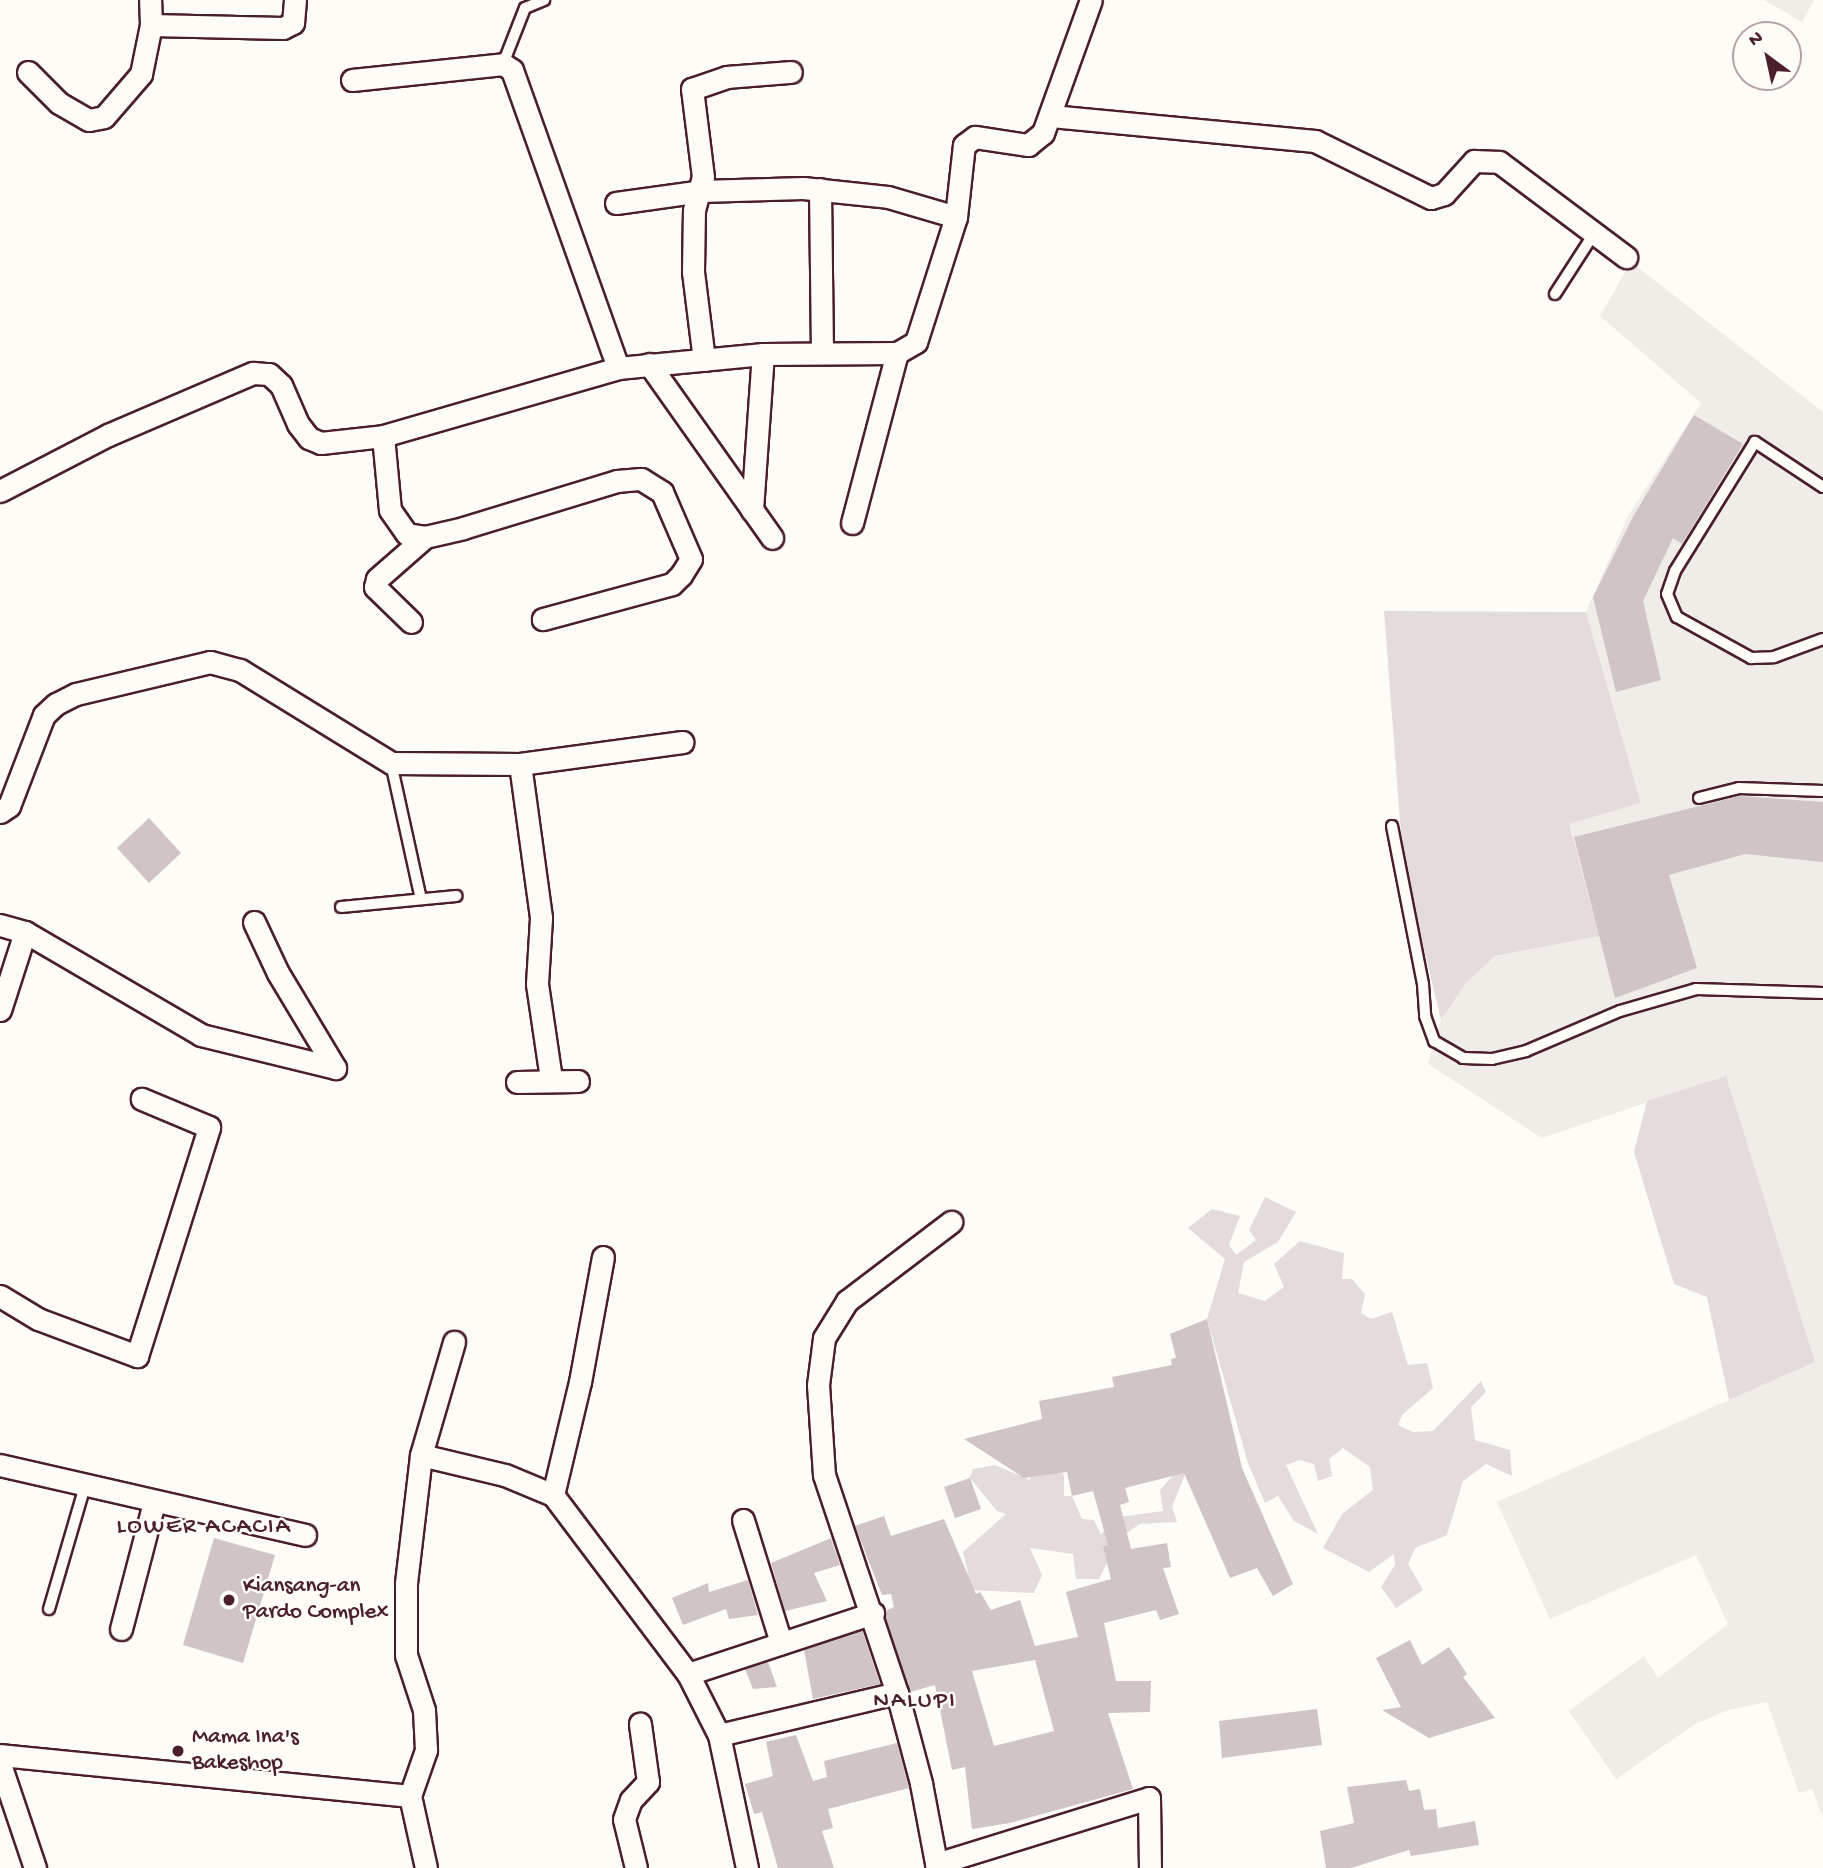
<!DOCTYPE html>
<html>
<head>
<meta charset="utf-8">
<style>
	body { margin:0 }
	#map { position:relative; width:1823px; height:1868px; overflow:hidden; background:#fdfcf7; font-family:"Gochi Hand",sans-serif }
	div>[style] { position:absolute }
	.built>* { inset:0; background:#f0ece8 }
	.green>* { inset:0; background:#e3dcda }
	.building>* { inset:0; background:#d0c5c4 }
	.roads { filter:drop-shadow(2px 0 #4a1f2b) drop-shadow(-2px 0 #4a1f2b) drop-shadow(0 2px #4a1f2b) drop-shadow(0 -2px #4a1f2b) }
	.lane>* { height:10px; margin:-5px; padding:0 5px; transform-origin:5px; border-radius:5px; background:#fdfcf7 }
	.street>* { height:21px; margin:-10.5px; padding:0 10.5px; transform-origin:10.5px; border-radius:10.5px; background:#fdfcf7 }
	.dots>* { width:19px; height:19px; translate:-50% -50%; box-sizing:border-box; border:4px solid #fdfcf7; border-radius:50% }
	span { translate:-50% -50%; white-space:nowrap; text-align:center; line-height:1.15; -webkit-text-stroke:5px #fdfcf7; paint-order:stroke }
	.poi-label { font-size:23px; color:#4a1f2b }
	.left { translate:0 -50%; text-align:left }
	.neighbourhood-label { font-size:24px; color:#4a1f2b; letter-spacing:2px }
	.north { position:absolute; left:1732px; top:21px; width:70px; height:70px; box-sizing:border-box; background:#fdfcf7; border:2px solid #b5a4a5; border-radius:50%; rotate:327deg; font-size:19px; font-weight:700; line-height:28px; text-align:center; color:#4a1f2b }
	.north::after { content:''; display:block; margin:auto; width:24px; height:32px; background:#4a1f2b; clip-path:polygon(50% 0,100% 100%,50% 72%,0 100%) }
</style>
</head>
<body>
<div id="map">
	<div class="built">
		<div style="clip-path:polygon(1764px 0,1814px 0,1802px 22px)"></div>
		<div style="clip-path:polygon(1631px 262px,1823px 412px,1823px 1818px,1812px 1789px,1799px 1793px,1767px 1702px,1728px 1710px,1695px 1724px,1616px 1779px,1569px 1711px,1644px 1656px,1658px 1678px,1728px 1624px,1696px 1555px,1550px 1619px,1497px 1502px,1815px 1362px,1725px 1076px,1542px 1138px,1428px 1064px,1441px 1020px,1466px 983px,1495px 956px,1598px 936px,1569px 824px,1641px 803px,1586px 612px,1628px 516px,1701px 403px,1600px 316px)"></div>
	</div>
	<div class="green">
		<div style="clip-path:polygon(1384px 611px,1586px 612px,1641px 803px,1569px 824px,1599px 936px,1495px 956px,1466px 983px,1441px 1020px,1403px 860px)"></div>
		<div style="clip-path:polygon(1726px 1076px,1815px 1362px,1729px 1400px,1707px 1297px,1674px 1284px,1634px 1152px,1647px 1101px)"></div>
		<div style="clip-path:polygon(1265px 1197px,1296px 1212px,1278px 1242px,1244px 1262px,1238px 1293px,1265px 1301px,1284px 1287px,1274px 1264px,1300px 1241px,1344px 1253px,1342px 1279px,1352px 1279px,1365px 1294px,1361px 1313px,1371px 1319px,1392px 1312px,1408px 1365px,1427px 1363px,1433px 1388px,1402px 1415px,1398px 1425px,1413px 1432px,1433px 1431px,1481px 1381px,1486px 1392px,1471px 1407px,1475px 1440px,1510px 1450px,1512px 1476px,1486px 1464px,1463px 1481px,1447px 1535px,1415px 1548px,1408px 1564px,1423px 1590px,1396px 1608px,1381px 1587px,1395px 1565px,1394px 1554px,1369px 1572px,1323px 1548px,1342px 1514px,1373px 1490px,1370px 1467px,1343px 1448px,1329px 1459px,1332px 1476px,1318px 1481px,1314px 1464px,1300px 1460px,1286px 1465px,1318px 1534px,1294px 1521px,1278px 1496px,1265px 1503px,1248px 1463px,1207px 1319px,1225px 1259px,1188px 1228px,1212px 1209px,1240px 1216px,1229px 1245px,1236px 1255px,1256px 1240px,1249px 1230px)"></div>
		<div style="clip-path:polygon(1046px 1460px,1064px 1475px,1064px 1496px,1072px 1496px,1082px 1519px,1094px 1520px,1101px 1535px,1112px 1518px,1163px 1511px,1160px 1490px,1177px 1471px,1186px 1472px,1172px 1507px,1177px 1522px,1140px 1524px,1119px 1538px,1099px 1579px,1076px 1579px,1073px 1554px,1030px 1548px,1042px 1575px,1034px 1593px,972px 1590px,963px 1552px,1006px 1514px,997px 1511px,970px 1478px,973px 1469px,995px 1465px,1030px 1480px,1033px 1462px)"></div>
	</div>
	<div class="building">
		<div style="clip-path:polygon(1694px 415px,1743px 444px,1682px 544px,1673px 538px,1643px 601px,1661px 680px,1616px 692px,1593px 597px,1634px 515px)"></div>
		<div style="clip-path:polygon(1740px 796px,1823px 802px,1823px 862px,1745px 854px,1669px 875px,1697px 968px,1615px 998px,1574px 837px)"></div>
		<div style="clip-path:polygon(149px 818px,181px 853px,149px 883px,117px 848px)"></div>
		<div style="clip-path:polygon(evenodd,1207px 1319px,1242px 1468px,1293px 1584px,1273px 1596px,1257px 1568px,1230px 1578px,1184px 1473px,1125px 1488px,1129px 1502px,1120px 1505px,1131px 1549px,1167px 1543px,1171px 1567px,1163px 1568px,1179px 1614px,1160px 1620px,1156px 1610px,1104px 1623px,1116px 1681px,1151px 1681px,1150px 1712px,1108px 1713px,1133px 1789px,1010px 1823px,972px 1829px,965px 1767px,952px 1770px,935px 1685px,910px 1692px,885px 1617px,887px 1610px,894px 1607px,891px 1594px,882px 1595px,855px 1526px,884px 1516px,891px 1536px,944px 1519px,976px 1594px,980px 1592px,991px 1610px,1020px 1600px,1035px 1646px,1078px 1637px,1066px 1592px,1111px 1579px,1103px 1546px,1108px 1545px,1093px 1491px,1072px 1496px,1067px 1472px,1024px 1478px,964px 1439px,1042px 1419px,1039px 1401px,1114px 1387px,1112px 1377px,1172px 1365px,1171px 1359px,1176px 1358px,1170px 1334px,1207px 1319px,1035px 1660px,1054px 1731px,994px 1746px,972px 1671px,1035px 1660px)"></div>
		<div style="clip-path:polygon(970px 1478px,981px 1509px,955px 1518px,944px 1487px)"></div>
		<div style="clip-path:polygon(214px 1538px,275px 1555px,243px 1663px,183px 1645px)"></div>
		<div style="clip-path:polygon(831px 1538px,840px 1565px,814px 1573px,827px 1601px,785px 1611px,771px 1563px)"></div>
		<div style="clip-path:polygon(748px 1580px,758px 1615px,729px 1619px,726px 1609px,683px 1625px,672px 1598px,708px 1583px,709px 1592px)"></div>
		<div style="clip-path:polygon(862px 1630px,880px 1684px,813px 1699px,804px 1650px)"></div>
		<div style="clip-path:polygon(1410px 1640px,1422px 1665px,1449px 1647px,1467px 1674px,1463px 1677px,1495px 1718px,1429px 1738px,1382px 1710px,1401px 1707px,1376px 1658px)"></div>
		<div style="clip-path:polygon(768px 1662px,777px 1687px,753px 1689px,745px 1669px)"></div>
		<div style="clip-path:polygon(1317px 1709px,1322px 1745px,1222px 1758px,1219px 1721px)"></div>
		<div style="clip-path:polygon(796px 1735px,813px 1781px,827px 1777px,824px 1761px,897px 1743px,909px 1788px,828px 1809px,833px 1828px,822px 1831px,834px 1868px,778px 1868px,762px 1812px,754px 1814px,745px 1784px,773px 1776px,766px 1742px)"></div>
		<div style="clip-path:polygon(1406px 1780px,1409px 1791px,1420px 1789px,1424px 1810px,1436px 1809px,1438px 1828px,1475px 1821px,1479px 1845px,1411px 1856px,1409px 1850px,1351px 1868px,1326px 1868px,1320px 1831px,1354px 1823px,1347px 1787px)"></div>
	</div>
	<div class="roads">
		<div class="lane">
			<div style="left:503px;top:64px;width:60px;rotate:-68.6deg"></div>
			<div style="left:525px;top:8px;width:21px;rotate:-23deg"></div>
			<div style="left:1555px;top:294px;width:74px;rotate:-57.2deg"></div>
			<div style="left:1823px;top:487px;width:82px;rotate:-146.5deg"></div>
			<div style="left:1755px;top:442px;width:152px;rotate:121.8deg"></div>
			<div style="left:1675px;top:571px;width:24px;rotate:109deg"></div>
			<div style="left:1667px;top:594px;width:25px;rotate:67deg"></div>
			<div style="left:1677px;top:617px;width:85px;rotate:29deg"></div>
			<div style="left:1751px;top:658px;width:23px;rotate:-2deg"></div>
			<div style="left:1774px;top:657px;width:52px;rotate:-20.2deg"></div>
			<div style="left:391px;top:763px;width:139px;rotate:77.6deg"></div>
			<div style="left:1699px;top:798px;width:41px;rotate:-14deg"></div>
			<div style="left:1739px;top:788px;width:84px;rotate:2deg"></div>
			<div style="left:1392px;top:826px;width:161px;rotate:78.9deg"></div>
			<div style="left:1423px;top:984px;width:32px;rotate:86deg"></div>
			<div style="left:1425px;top:1016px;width:27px;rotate:70deg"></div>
			<div style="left:1434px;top:1041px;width:34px;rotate:30deg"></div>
			<div style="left:1463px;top:1058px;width:29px;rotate:2deg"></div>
			<div style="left:1492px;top:1059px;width:35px;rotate:-13deg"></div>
			<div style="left:1526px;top:1051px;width:102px;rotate:-23.1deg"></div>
			<div style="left:1620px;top:1011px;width:79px;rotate:-16.1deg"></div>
			<div style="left:1696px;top:989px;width:127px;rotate:1.8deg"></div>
			<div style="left:341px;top:907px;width:116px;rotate:-5.5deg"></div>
			<div style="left:49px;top:1609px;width:128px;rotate:-73.7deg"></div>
		</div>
		<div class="street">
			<div style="left:151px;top:25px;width:132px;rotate:1.3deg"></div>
			<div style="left:283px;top:28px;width:11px;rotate:-27deg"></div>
			<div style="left:293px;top:23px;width:23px;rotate:-85deg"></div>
			<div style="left:28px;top:72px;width:44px;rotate:45deg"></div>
			<div style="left:59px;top:103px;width:34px;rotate:30deg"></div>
			<div style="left:89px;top:120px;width:15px;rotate:-11deg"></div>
			<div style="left:104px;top:117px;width:57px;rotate:-49.3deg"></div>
			<div style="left:141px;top:74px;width:50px;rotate:-78.5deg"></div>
			<div style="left:151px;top:25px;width:25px;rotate:-92deg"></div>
			<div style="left:352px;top:80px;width:152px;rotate:-6deg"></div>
			<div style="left:503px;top:64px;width:11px;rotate:34deg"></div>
			<div style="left:512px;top:70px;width:316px;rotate:70.4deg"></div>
			<div style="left:1051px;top:116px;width:265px;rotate:5.4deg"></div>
			<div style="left:1315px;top:141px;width:129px;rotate:26.2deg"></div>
			<div style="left:1431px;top:198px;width:14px;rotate:-17deg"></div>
			<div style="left:1444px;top:194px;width:45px;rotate:-47.7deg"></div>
			<div style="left:1474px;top:161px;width:25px;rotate:2deg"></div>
			<div style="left:1499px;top:162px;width:159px;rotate:36.8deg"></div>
			<div style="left:820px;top:189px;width:164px;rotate:89.3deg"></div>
			<div style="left:616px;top:203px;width:86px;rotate:-8deg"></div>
			<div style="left:701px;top:191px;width:102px;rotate:-1.7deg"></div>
			<div style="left:803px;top:188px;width:85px;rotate:6deg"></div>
			<div style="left:888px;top:197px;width:71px;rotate:16.4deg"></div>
			<div style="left:704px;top:360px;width:89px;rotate:-97.1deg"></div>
			<div style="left:693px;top:272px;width:62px;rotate:-89.1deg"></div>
			<div style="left:694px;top:210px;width:34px;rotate:-75deg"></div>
			<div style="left:703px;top:177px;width:89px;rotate:-97.1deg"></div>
			<div style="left:692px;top:89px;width:37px;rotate:-19deg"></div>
			<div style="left:727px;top:77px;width:64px;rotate:-4.5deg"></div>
			<div style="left:649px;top:364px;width:213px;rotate:54.7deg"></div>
			<div style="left:383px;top:436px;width:74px;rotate:84.6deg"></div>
			<div style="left:390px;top:510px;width:29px;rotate:55deg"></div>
			<div style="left:407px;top:534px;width:18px;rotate:9deg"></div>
			<div style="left:425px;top:537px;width:39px;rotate:-13deg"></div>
			<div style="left:463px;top:528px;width:161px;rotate:-17deg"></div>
			<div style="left:617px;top:481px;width:24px;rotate:-5deg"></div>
			<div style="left:641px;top:479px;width:25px;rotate:32deg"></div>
			<div style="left:662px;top:492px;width:73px;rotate:66.6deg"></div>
			<div style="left:691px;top:559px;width:19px;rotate:122deg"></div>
			<div style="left:681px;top:575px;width:13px;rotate:135deg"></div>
			<div style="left:672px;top:584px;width:134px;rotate:164.8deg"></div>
			<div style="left:0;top:491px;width:122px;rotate:-27.4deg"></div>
			<div style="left:108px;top:435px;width:158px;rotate:-23.2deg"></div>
			<div style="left:253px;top:373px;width:16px;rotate:4deg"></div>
			<div style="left:269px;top:374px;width:16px;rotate:43deg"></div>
			<div style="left:281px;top:385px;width:43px;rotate:66.4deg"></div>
			<div style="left:298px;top:424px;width:18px;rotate:52deg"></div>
			<div style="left:309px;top:438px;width:13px;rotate:23deg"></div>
			<div style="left:321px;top:443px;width:62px;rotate:-6.4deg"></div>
			<div style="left:383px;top:436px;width:245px;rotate:-16.1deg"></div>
			<div style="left:618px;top:368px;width:146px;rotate:-5.5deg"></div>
			<div style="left:763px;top:354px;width:134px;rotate:-0.4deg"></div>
			<div style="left:897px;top:353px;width:22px;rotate:-30deg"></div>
			<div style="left:916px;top:342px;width:131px;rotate:-72.3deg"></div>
			<div style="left:956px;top:217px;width:72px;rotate:-83.7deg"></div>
			<div style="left:964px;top:145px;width:14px;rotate:-36deg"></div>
			<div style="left:975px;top:137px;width:54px;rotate:8.6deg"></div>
			<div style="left:1028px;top:145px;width:19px;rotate:-39deg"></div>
			<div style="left:1043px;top:133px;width:141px;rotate:-70.2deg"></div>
			<div style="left:752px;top:510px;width:156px;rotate:-86deg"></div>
			<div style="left:852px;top:523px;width:176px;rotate:-75.2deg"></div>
			<div style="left:411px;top:622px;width:50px;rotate:-135.8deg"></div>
			<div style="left:375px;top:587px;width:8px;rotate:-76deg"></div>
			<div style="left:377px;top:579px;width:64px;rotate:-41.2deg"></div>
			<div style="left:520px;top:764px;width:155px;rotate:82.2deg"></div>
			<div style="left:541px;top:918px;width:66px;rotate:93.5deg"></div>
			<div style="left:537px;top:984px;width:96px;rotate:81.6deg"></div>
			<div style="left:0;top:812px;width:11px;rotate:-34deg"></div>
			<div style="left:9px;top:806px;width:97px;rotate:-69deg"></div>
			<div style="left:44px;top:715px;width:16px;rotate:-43deg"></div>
			<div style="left:56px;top:704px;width:22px;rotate:-27deg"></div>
			<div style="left:76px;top:694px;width:138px;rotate:-13.4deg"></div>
			<div style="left:210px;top:662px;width:31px;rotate:15deg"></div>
			<div style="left:240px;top:670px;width:177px;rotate:31.6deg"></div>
			<div style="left:391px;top:763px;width:129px;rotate:0.4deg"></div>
			<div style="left:520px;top:764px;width:164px;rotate:-7.7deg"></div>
			<div style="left:254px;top:922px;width:56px;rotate:64.8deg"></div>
			<div style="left:278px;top:973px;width:111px;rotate:59deg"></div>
			<div style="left:0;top:925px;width:26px;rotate:16deg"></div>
			<div style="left:25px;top:932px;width:204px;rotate:30.3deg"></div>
			<div style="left:201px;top:1035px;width:138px;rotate:13.8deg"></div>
			<div style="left:0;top:1010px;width:82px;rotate:-72.2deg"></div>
			<div style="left:517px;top:1082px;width:61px;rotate:-0.9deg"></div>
			<div style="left:0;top:1296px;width:44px;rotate:31.2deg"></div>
			<div style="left:38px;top:1319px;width:106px;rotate:20.5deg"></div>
			<div style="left:137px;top:1356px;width:240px;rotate:-72.5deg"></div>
			<div style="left:209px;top:1127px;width:73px;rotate:-157.3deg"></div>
			<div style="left:421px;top:1455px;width:86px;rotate:13.4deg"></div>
			<div style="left:505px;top:1475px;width:52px;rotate:22.6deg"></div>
			<div style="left:553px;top:1495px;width:224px;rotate:53deg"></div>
			<div style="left:688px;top:1674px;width:68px;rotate:63.1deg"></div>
			<div style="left:719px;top:1735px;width:136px;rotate:78.1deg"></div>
			<div style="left:0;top:1465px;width:313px;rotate:12.9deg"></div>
			<div style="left:553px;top:1495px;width:116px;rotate:-76.6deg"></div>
			<div style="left:580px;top:1382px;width:127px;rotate:-79.6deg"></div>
			<div style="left:743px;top:1520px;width:129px;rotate:72.8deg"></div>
			<div style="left:121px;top:1629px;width:131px;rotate:-75.4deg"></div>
			<div style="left:688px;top:1674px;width:195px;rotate:-18.2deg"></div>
			<div style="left:719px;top:1735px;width:183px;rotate:-13.3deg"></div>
			<div style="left:0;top:1755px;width:412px;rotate:5.7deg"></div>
			<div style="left:0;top:1764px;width:110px;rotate:71.4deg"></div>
			<div style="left:936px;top:1864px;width:223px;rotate:-17.2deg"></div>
			<div style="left:1149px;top:1798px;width:70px;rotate:89.2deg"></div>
			<div style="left:426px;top:1868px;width:74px;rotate:-102.5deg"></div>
			<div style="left:410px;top:1796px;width:49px;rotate:-70.8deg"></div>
			<div style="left:426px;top:1750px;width:40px;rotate:-92.9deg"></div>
			<div style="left:424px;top:1710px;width:58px;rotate:-108.1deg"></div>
			<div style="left:406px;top:1655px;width:72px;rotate:-90deg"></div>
			<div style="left:406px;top:1583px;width:129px;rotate:-83.3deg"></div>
			<div style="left:421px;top:1455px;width:118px;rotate:-73.7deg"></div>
			<div style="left:636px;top:1868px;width:50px;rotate:-103.8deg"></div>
			<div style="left:624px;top:1819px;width:20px;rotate:-70deg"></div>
			<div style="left:631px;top:1800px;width:25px;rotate:-47deg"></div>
			<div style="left:648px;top:1782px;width:59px;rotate:-97.9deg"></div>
			<div style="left:937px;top:1868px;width:86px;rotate:-100.7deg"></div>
			<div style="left:921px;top:1783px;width:93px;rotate:-104.9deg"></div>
			<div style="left:897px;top:1693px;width:230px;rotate:-108.5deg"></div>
			<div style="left:824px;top:1475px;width:90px;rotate:-93.8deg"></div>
			<div style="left:818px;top:1385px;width:47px;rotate:-82.7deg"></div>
			<div style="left:824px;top:1338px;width:44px;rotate:-58.1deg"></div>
			<div style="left:847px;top:1301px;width:131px;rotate:-37.2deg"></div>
		</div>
	</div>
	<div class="dots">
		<div style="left:229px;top:1600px;background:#4a1f2b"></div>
		<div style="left:178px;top:1751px;background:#4a1f2b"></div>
	</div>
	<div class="poi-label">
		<span class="left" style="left:243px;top:1600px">Kiansang-an<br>Pardo Complex</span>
		<span class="left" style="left:192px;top:1751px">Mama Ina's<br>Bakeshop</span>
	</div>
	<div class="neighbourhood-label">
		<span style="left:204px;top:1528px">LOWER ACACIA</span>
		<span style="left:915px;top:1702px">NALUPI</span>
	</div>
	<div class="north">N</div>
</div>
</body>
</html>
